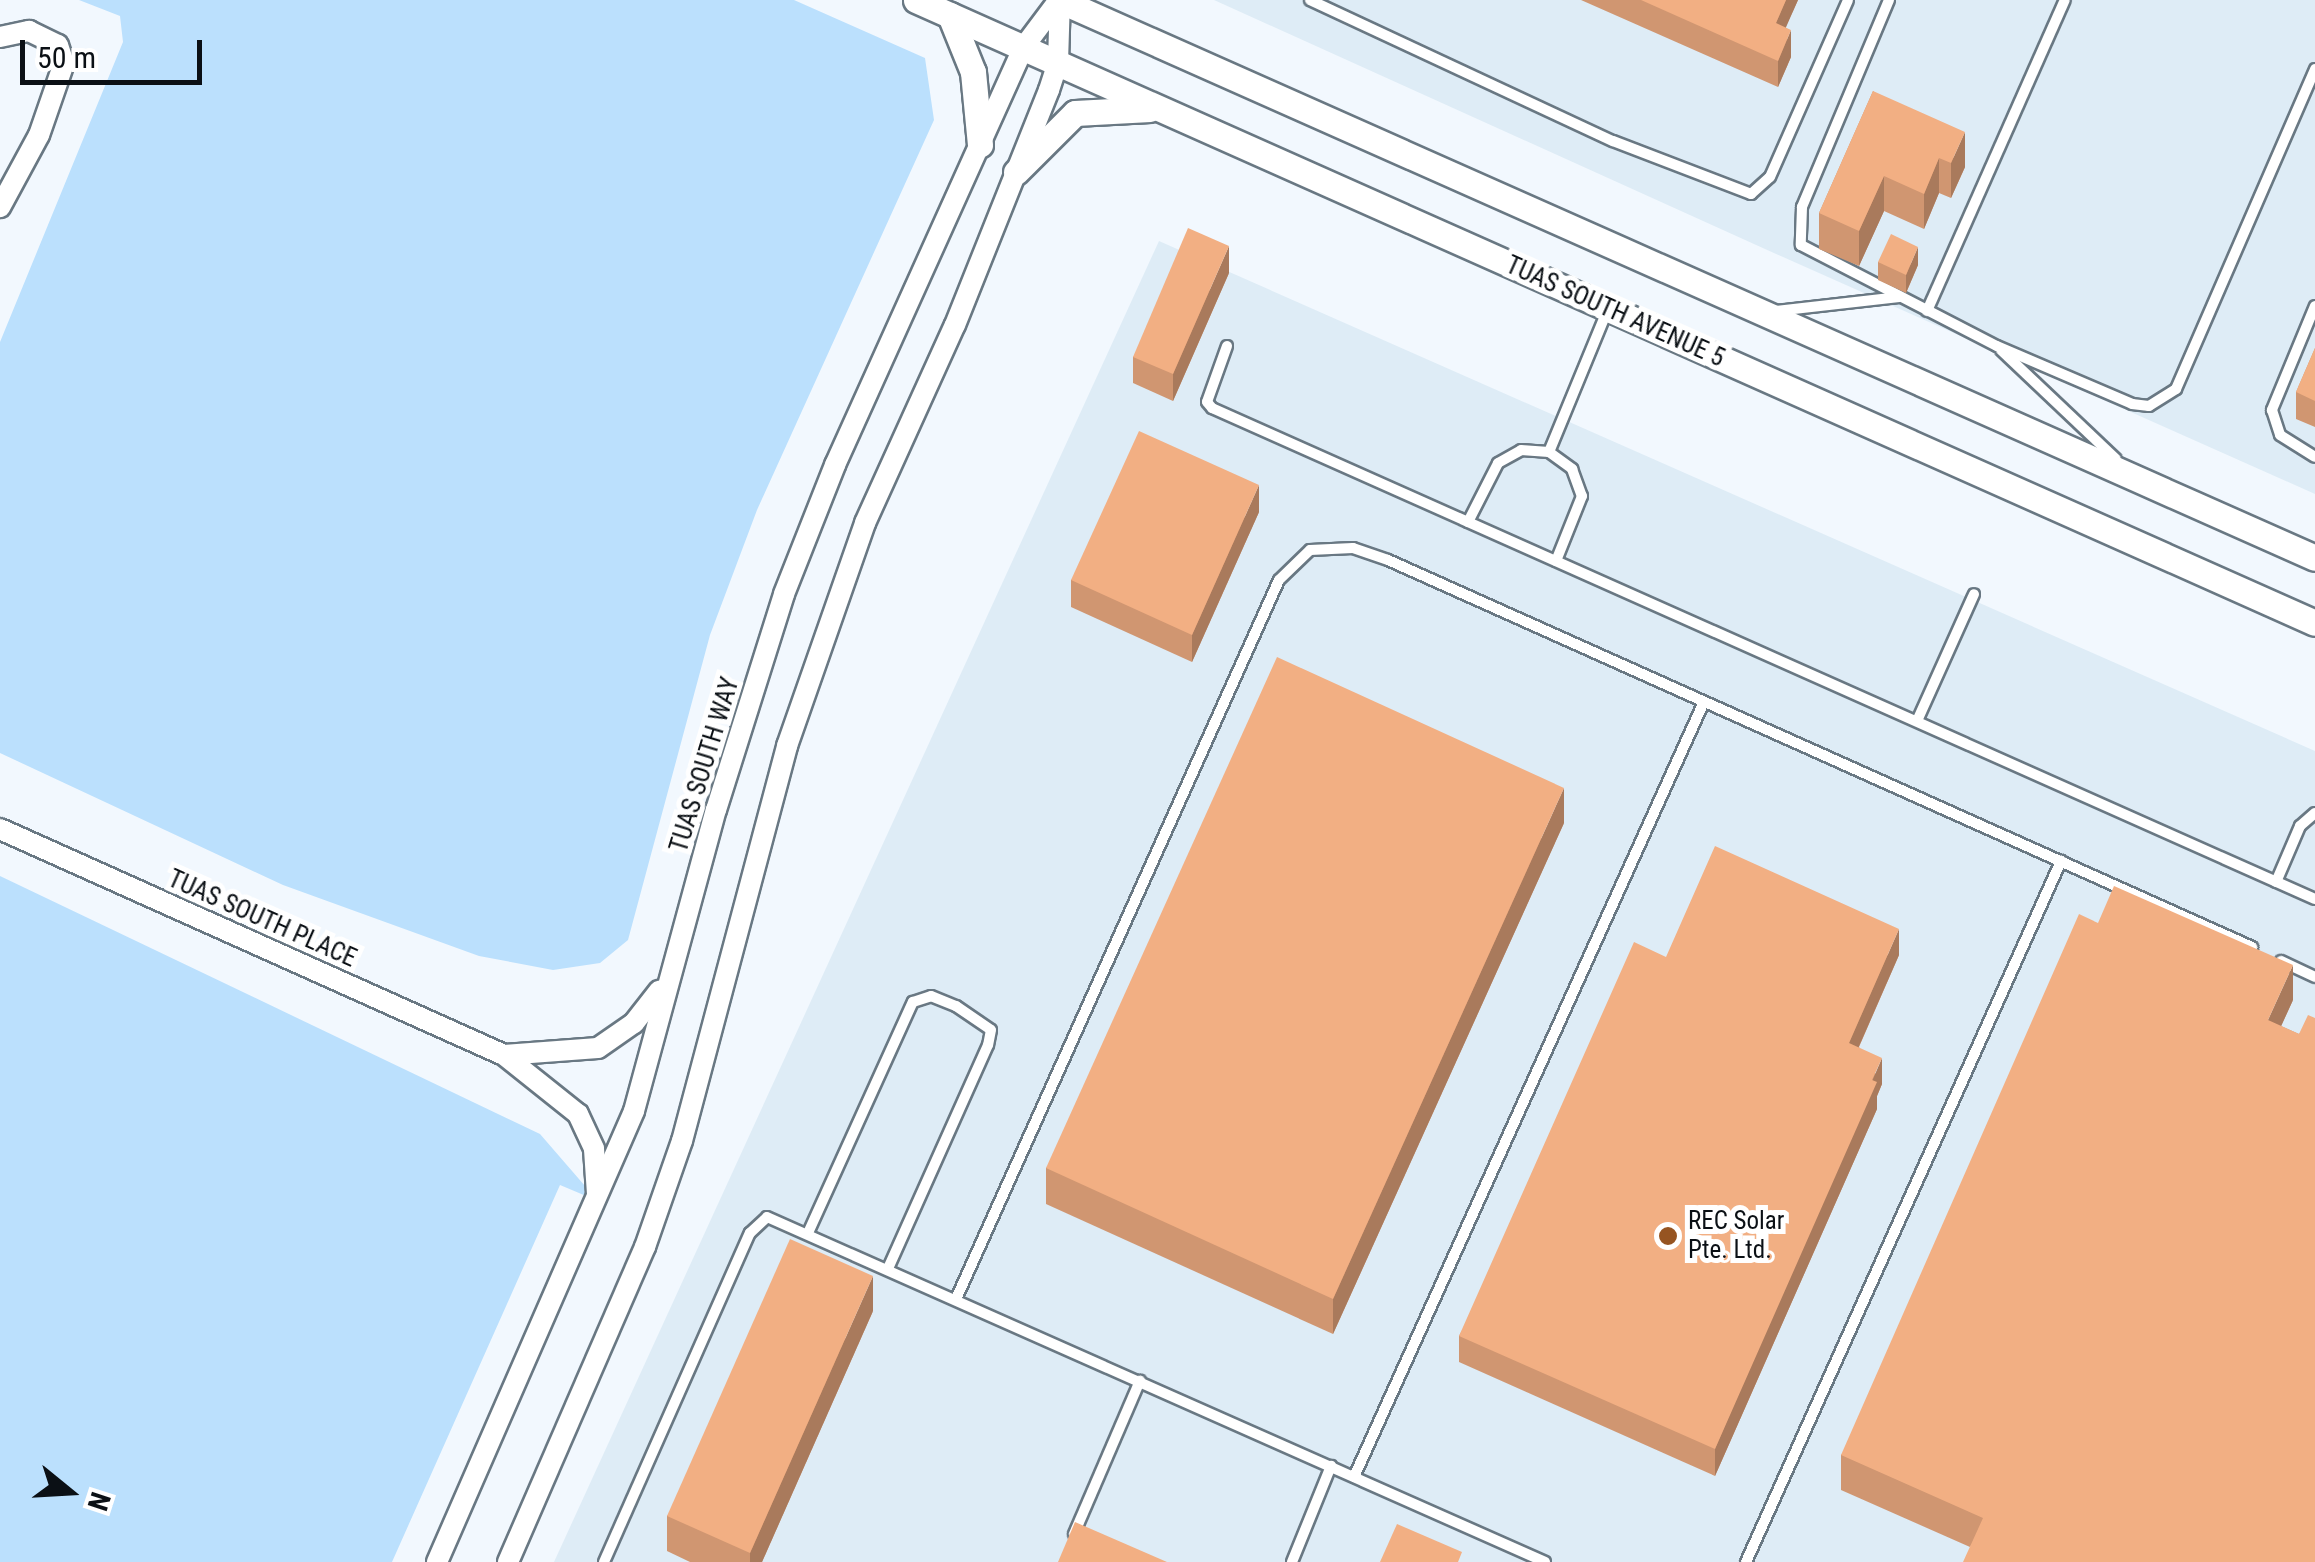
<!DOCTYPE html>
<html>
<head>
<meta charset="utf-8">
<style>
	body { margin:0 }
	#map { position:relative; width:2315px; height:1562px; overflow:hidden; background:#f2f8fe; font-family:"Roboto Condensed",sans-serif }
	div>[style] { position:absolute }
	.built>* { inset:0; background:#deecf6 }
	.green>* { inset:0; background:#bbe0fd }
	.roads { filter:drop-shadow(2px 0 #697883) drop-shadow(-2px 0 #697883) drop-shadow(0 2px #697883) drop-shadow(0 -2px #697883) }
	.service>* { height:10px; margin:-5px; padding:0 5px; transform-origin:5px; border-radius:5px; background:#fff }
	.minor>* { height:20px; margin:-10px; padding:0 10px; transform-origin:10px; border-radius:10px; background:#fff }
	.tertiary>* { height:25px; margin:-12.5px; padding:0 12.5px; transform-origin:12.5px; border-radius:12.5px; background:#fff }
	.wall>* { inset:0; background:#d09671 }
	.shaded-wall>* { inset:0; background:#a97a5c }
	.building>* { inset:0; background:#f2af83 }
	.dots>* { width:28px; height:28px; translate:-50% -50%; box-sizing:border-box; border:5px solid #fff; border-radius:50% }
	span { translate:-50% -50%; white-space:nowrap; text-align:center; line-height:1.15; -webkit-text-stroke:10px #fff; paint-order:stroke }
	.street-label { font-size:25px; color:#0b1015 }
	.poi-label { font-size:25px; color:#0b1015 }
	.left { translate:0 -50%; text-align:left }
	.north { position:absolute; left:20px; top:1442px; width:100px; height:100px; -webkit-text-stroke:8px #fff; paint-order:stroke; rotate:108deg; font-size:28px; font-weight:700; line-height:40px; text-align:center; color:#0b1015 }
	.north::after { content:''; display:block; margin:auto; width:35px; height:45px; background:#0b1015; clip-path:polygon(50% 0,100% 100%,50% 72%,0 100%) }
	.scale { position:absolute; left:20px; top:40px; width:182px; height:45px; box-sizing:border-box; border:5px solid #0b1015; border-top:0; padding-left:12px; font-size:30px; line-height:35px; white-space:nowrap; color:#0b1015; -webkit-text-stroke:8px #fff; paint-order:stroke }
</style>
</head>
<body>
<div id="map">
	<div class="built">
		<div style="clip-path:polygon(1214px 0,2315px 0,2315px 494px,1765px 249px)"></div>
		<div style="clip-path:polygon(1159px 241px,2315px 751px,2315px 1562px,554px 1562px)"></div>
	</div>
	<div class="green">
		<div style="clip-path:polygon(79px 0,794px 0,925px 58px,934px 120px,757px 510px,710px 635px,628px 940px,600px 963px,553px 970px,479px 956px,283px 885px,0 753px,0 342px,123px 42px,120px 16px)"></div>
		<div style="clip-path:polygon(0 876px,540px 1134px,598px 1201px,560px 1185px,392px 1562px,0 1562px)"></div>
	</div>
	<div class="roads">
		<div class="service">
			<div style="left:1310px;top:0;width:334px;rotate:25deg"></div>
			<div style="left:1613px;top:141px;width:148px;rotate:21deg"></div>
			<div style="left:1751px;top:194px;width:25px;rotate:-42deg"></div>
			<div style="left:1770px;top:177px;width:193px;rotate:-66.2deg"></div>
			<div style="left:1889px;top:0;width:225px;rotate:112.8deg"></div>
			<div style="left:1802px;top:207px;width:38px;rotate:92deg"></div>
			<div style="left:1801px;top:245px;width:220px;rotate:27.3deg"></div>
			<div style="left:1997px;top:346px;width:147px;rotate:23.2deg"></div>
			<div style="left:2132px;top:404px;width:17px;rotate:7deg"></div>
			<div style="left:2149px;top:406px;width:32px;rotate:-32deg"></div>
			<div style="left:2176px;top:389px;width:349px;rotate:-66.5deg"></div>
			<div style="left:2315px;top:306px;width:113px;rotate:112.5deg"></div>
			<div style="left:2272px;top:410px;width:26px;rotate:72deg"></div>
			<div style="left:2280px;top:435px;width:41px;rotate:32.2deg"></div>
			<div style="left:1776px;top:311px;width:124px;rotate:-6.5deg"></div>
			<div style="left:1927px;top:311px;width:340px;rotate:-66.1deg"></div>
			<div style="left:1227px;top:346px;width:59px;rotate:109.7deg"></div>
			<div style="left:1207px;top:402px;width:8px;rotate:50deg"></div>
			<div style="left:1212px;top:408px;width:1207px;rotate:24deg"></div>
			<div style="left:2001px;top:350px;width:158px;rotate:43.5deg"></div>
			<div style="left:1549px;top:452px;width:155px;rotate:-67.6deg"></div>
			<div style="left:1468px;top:522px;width:66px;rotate:-63deg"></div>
			<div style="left:1498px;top:463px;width:26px;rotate:-29deg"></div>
			<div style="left:1521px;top:450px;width:28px;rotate:4deg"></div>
			<div style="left:1549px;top:452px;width:29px;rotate:36deg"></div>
			<div style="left:1572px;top:469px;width:29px;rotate:70deg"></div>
			<div style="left:1582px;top:496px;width:70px;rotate:111.8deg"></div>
			<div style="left:1917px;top:721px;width:139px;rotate:-65.8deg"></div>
			<div style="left:2276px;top:882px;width:61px;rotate:-66.8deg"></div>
			<div style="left:2300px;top:826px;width:20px;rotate:-41deg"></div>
			<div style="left:2281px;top:961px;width:38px;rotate:25deg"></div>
			<div style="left:808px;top:1233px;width:254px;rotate:-65.6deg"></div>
			<div style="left:913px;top:1002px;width:19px;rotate:-18deg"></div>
			<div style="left:931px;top:996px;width:27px;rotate:22deg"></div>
			<div style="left:956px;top:1006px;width:42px;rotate:34.4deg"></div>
			<div style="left:991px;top:1030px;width:15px;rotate:101deg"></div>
			<div style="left:988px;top:1045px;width:245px;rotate:114.1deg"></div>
			<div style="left:956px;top:1299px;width:788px;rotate:-65.81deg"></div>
			<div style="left:1279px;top:580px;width:43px;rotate:-44.1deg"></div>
			<div style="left:1310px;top:550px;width:43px;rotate:-2.7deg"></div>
			<div style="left:1353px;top:548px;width:37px;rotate:19deg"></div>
			<div style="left:1388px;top:560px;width:947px;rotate:24.13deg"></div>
			<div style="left:1354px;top:1477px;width:850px;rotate:-65.7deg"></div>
			<div style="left:1074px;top:1534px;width:167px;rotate:-66.7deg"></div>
			<div style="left:604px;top:1562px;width:360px;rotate:-66.1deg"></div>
			<div style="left:750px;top:1233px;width:23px;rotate:-43deg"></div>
			<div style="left:767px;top:1217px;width:851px;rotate:23.91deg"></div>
			<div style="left:1292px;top:1562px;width:104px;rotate:-67.9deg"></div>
			<div style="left:1746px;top:1562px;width:769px;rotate:-65.8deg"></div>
		</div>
		<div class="minor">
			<div style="left:0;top:37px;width:30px;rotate:-12deg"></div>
			<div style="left:29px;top:31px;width:32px;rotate:26deg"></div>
			<div style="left:58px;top:45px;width:19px;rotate:72deg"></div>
			<div style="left:64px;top:63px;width:76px;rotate:109.1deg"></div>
			<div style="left:39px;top:135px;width:82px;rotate:118.4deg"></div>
			<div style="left:0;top:829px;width:552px;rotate:24.15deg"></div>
			<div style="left:504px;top:1055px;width:95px;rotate:38.6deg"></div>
			<div style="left:578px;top:1114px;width:38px;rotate:65deg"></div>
			<div style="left:594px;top:1149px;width:45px;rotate:86.2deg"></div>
			<div style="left:504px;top:1055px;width:94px;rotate:-4.3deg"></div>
			<div style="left:598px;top:1048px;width:44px;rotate:-34.8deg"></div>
			<div style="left:634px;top:1023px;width:41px;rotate:-52deg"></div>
			<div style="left:437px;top:1562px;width:492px;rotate:-66.4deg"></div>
			<div style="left:634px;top:1111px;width:312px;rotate:-74.8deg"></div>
			<div style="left:716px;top:810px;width:226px;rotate:-72.5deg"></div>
			<div style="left:784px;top:594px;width:139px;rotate:-68.4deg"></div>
			<div style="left:835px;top:465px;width:457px;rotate:-65.7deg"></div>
			<div style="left:1023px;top:48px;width:60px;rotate:-53.1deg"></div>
			<div style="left:508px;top:1562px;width:344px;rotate:-66.5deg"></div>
			<div style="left:645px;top:1247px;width:112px;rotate:-70.8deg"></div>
			<div style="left:682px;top:1141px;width:409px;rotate:-75.1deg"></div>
			<div style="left:787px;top:746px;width:236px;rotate:-70.7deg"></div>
			<div style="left:865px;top:523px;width:217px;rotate:-65.6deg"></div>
			<div style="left:955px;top:325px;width:253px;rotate:-68.2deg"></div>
			<div style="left:1049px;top:90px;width:29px;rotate:-72deg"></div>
			<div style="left:1058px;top:62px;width:62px;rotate:-88.2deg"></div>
		</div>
		<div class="tertiary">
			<div style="left:916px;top:0;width:1531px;rotate:24deg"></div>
			<div style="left:1059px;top:0;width:1374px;rotate:23.95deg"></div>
			<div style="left:950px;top:15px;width:61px;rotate:68deg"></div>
			<div style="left:973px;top:72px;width:73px;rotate:84.5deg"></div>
			<div style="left:1016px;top:172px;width:83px;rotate:-45deg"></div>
			<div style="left:1075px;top:113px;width:75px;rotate:-3.1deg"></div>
		</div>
	</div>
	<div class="wall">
		<div style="clip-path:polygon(1581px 0,1798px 0,1785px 28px,1791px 57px,1778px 87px)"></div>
		<div style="clip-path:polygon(1873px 91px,1965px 167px,1951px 198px,1939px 193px,1924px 229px,1884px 211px,1859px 266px,1819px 249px,1819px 213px)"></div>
		<div style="clip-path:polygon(1878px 262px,1918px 265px,1906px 293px,1878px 280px)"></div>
		<div style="clip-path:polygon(1229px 273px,1173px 401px,1133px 383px,1133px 357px)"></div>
		<div style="clip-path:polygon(2315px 348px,2315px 427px,2296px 419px,2296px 392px)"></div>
		<div style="clip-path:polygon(1259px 512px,1192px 662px,1071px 607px,1071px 580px)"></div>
		<div style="clip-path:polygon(1564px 823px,1333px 1334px,1046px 1204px,1046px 1168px)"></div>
		<div style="clip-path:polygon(1899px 955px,1859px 1047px,1882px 1084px,1877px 1096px,1877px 1109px,1715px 1476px,1459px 1362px,1459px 1336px,1666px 957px)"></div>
		<div style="clip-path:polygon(2293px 1000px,2281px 1026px,2299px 1034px,2315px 1018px,1970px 1547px,1841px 1490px,1841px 1455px)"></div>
		<div style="clip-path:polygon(873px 1311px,762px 1562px,690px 1562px,667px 1551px,667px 1516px)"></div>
	</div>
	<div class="shaded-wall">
		<div style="clip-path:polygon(1786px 0,1798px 0,1776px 50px,1776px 23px)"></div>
		<div style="clip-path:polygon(1791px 30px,1791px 57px,1778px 87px,1778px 61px)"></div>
		<div style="clip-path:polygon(1965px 132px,1965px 167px,1951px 198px,1951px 163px)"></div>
		<div style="clip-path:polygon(1939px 158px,1939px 193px,1924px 229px,1924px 194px)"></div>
		<div style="clip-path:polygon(1884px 176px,1884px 211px,1859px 266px,1859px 231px)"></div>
		<div style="clip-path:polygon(1229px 246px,1229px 273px,1173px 401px,1173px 374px)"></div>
		<div style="clip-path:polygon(1918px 247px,1918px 265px,1906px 293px,1906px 275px)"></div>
		<div style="clip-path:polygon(1259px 485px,1259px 512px,1192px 662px,1192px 635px)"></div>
		<div style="clip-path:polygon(1564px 788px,1564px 823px,1333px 1334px,1333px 1299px)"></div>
		<div style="clip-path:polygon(1899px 929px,1899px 955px,1849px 1069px,1849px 1043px)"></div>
		<div style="clip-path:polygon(2293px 965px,2293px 1000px,2268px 1055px,2268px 1020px)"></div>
		<div style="clip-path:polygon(1882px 1058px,1882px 1084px,1877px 1096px,1877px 1109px,1715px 1476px,1715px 1449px)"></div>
		<div style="clip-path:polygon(873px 1276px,873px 1311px,762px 1562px,750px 1562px,750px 1553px)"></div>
	</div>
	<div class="building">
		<div style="clip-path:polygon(1641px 0,1786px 0,1776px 23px,1791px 30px,1778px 61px)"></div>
		<div style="clip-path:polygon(1873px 91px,1965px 132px,1951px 163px,1939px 158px,1924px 194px,1884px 176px,1859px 231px,1819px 213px)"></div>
		<div style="clip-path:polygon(1188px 228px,1229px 246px,1173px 374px,1133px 357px)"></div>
		<div style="clip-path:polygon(1891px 234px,1918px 247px,1906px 275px,1878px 262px)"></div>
		<div style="clip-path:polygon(2315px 348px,2315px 401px,2296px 392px)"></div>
		<div style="clip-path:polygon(1139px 431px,1259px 485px,1192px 635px,1071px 580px)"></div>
		<div style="clip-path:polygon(1277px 657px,1564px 788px,1333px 1299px,1046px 1168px)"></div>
		<div style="clip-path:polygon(1715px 846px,1899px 929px,1849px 1043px,1882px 1058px,1872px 1080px,1877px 1082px,1715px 1449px,1459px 1336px,1634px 942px,1666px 957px)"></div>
		<div style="clip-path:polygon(2114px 886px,2293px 965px,2268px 1020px,2299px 1034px,2308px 1015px,2315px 1018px,2315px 1562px,1963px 1562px,1983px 1518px,1841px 1455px,2079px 914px,2098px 923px)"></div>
		<div style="clip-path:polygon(790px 1239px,873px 1276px,750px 1553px,667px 1516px)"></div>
		<div style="clip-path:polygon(1075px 1522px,1167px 1562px,1058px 1562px)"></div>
		<div style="clip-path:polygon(1397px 1524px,1462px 1552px,1458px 1562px,1380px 1562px)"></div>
	</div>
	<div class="dots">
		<div style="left:1668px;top:1236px;background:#965421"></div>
	</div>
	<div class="street-label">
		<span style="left:1615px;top:312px;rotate:24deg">TUAS SOUTH AVENUE 5</span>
		<span style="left:705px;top:765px;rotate:-73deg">TUAS SOUTH WAY</span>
		<span style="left:262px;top:919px;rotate:24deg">TUAS SOUTH PLACE</span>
	</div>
	<div class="poi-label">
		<span class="left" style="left:1688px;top:1236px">REC Solar<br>Pte. Ltd.</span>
	</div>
	<div class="north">N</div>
	<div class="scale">50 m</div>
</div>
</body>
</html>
